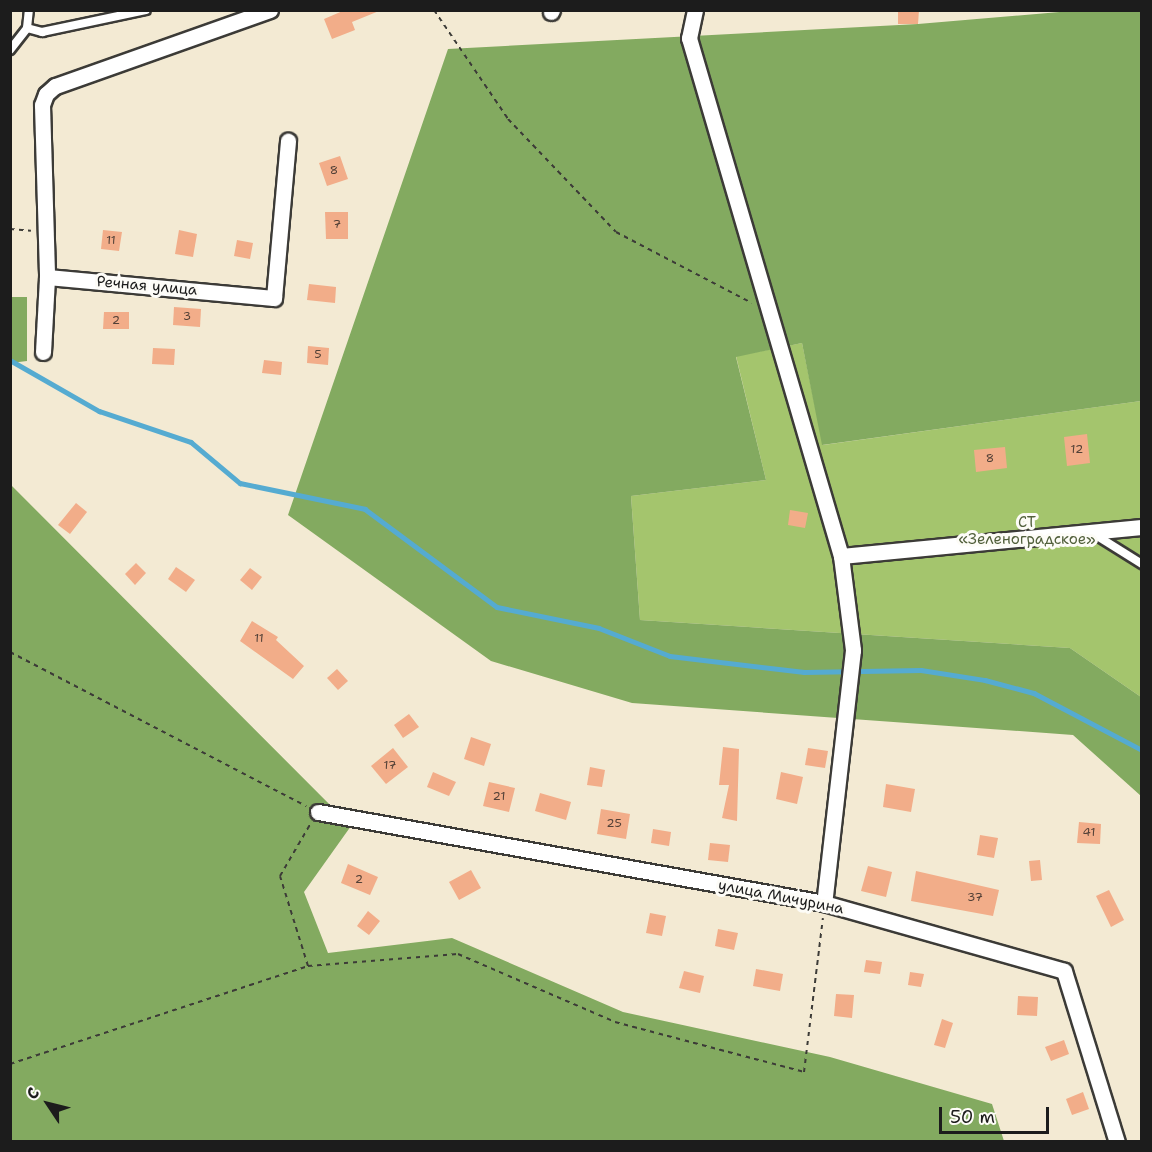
<!DOCTYPE html>
<html>
<head>
<meta charset="utf-8">
<style>
	body { margin:0 }
	#map { position:relative; width:1152px; height:1152px; overflow:hidden; background:#f3ead3; font-family:"Shantell Sans",sans-serif }
	div>[style] { position:absolute }
	.green>* { inset:0; background:#a4c56d }
	.forest>* { inset:0; background:#83aa60 }
	.stream>* { height:4.5px; margin:-2.25px; padding:0 2.25px; transform-origin:2.25px; border-radius:2.25px; background:#55abd1 }
	.building>* { inset:0; background:#f2ad89 }
	.path>* { height:2px; margin-top:-1px; transform-origin:0; background:repeating-linear-gradient(90deg,#3c3b37 0 4.5px,transparent 0 9px) }
	.roads { filter:drop-shadow(2px 0 #3c3b37) drop-shadow(-2px 0 #3c3b37) drop-shadow(0 2px #3c3b37) drop-shadow(0 -2px #3c3b37) }
	.service>* { height:8px; margin:-4px; padding:0 4px; transform-origin:4px; border-radius:4px; background:#fff }
	.minor>* { height:15px; margin:-7.5px; padding:0 7.5px; transform-origin:7.5px; border-radius:7.5px; background:#fff }
	span { translate:-50% -50%; white-space:nowrap; text-align:center; line-height:1.15; -webkit-text-stroke:6px #fdfcf7; paint-order:stroke }
	.number-label { font-size:12px; color:#524037 }
	.number-label span { -webkit-text-stroke-width:0 }
	.street-label { font-size:15px; color:#1c1c1c }
	.park-label { font-size:15px; color:#52603c }
	.frame { position:absolute; inset:0; border:12px solid #1c1c1c; pointer-events:none }
	.north { position:absolute; left:18px; top:1074px; width:60px; height:60px; -webkit-text-stroke:4px #fdfcf7; paint-order:stroke; rotate:305deg; font-size:16px; font-weight:700; line-height:24px; text-align:center; color:#1c1c1c }
	.north::after { content:''; display:block; margin:auto; width:21px; height:27px; background:#1c1c1c; clip-path:polygon(50% 0,100% 100%,50% 72%,0 100%) }
	.scale { position:absolute; left:939px; top:1107px; width:110px; height:27px; box-sizing:border-box; border:3px solid #1c1c1c; border-top:0; padding-left:8px; font-size:18px; line-height:21px; white-space:nowrap; color:#1c1c1c; -webkit-text-stroke:4px #fdfcf7; paint-order:stroke }
</style>
</head>
<body>
<div id="map">
	<div class="green">
		<div style="clip-path:polygon(802px 343px,823px 445px,1141px 401px,1141px 697px,1070px 648px,640px 620px,631px 496px,766px 480px,736px 356px)"></div>
	</div>
	<div class="forest">
		<div style="clip-path:polygon(1071px 11px,1141px 11px,1141px 401px,822px 445px,802px 343px,736px 357px,766px 480px,631px 496px,640px 620px,1070px 648px,1141px 697px,1141px 796px,1073px 735px,632px 703px,491px 661px,288px 515px,448px 49px,918px 24px)"></div>
		<div style="clip-path:polygon(11px 297px,27px 297px,27px 361px,11px 363px)"></div>
		<div style="clip-path:polygon(10px 484px,351px 826px,304px 892px,328px 953px,452px 938px,623px 1012px,830px 1057px,992px 1104px,1004px 1141px,11px 1141px)"></div>
	</div>
	<div class="stream">
		<div style="left:10px;top:360px;width:103px;rotate:29.8deg"></div>
		<div style="left:99px;top:411px;width:97px;rotate:18.6deg"></div>
		<div style="left:191px;top:442px;width:64px;rotate:39.9deg"></div>
		<div style="left:240px;top:483px;width:128px;rotate:11.7deg"></div>
		<div style="left:365px;top:509px;width:164px;rotate:36.6deg"></div>
		<div style="left:497px;top:607px;width:104px;rotate:11.6deg"></div>
		<div style="left:599px;top:628px;width:76px;rotate:21.5deg"></div>
		<div style="left:670px;top:656px;width:135px;rotate:6.8deg"></div>
		<div style="left:804px;top:672px;width:117px;rotate:-1deg"></div>
		<div style="left:921px;top:670px;width:65px;rotate:8.9deg"></div>
		<div style="left:985px;top:680px;width:51px;rotate:14.9deg"></div>
		<div style="left:1034px;top:693px;width:122px;rotate:27.8deg"></div>
	</div>
	<div class="building">
		<div style="clip-path:polygon(345px 10px,378px 10px,379px 11px,352px 22px,355px 30px,332px 39px,324px 19px)"></div>
		<div style="clip-path:polygon(898px 10px,919px 10px,918px 24px,898px 24px)"></div>
		<div style="clip-path:polygon(340px 156px,348px 179px,327px 186px,319px 163px)"></div>
		<div style="clip-path:polygon(325px 212px,348px 212px,348px 239px,326px 239px)"></div>
		<div style="clip-path:polygon(103px 230px,122px 232px,119px 251px,101px 249px)"></div>
		<div style="clip-path:polygon(179px 230px,197px 234px,193px 257px,175px 254px)"></div>
		<div style="clip-path:polygon(237px 240px,253px 243px,250px 259px,234px 256px)"></div>
		<div style="clip-path:polygon(309px 284px,336px 287px,335px 303px,307px 300px)"></div>
		<div style="clip-path:polygon(174px 307px,201px 309px,200px 327px,173px 325px)"></div>
		<div style="clip-path:polygon(104px 312px,129px 312px,129px 329px,103px 329px)"></div>
		<div style="clip-path:polygon(308px 346px,329px 348px,328px 365px,307px 363px)"></div>
		<div style="clip-path:polygon(153px 348px,175px 349px,174px 365px,152px 364px)"></div>
		<div style="clip-path:polygon(264px 360px,282px 362px,281px 375px,262px 373px)"></div>
		<div style="clip-path:polygon(1087px 434px,1090px 463px,1067px 466px,1064px 437px)"></div>
		<div style="clip-path:polygon(1005px 447px,1007px 468px,976px 472px,974px 450px)"></div>
		<div style="clip-path:polygon(76px 503px,87px 512px,70px 534px,58px 525px)"></div>
		<div style="clip-path:polygon(790px 510px,808px 513px,805px 528px,788px 525px)"></div>
		<div style="clip-path:polygon(136px 563px,146px 573px,135px 585px,125px 574px)"></div>
		<div style="clip-path:polygon(176px 567px,195px 580px,186px 592px,168px 579px)"></div>
		<div style="clip-path:polygon(250px 568px,262px 577px,252px 590px,240px 580px)"></div>
		<div style="clip-path:polygon(252px 621px,278px 637px,276px 640px,304px 666px,293px 679px,240px 641px)"></div>
		<div style="clip-path:polygon(337px 669px,348px 681px,338px 690px,327px 678px)"></div>
		<div style="clip-path:polygon(409px 714px,419px 727px,403px 738px,394px 725px)"></div>
		<div style="clip-path:polygon(471px 737px,491px 744px,484px 766px,464px 759px)"></div>
		<div style="clip-path:polygon(723px 747px,739px 749px,737px 821px,722px 818px,729px 785px,719px 785px)"></div>
		<div style="clip-path:polygon(393px 748px,408px 767px,386px 784px,371px 766px)"></div>
		<div style="clip-path:polygon(808px 748px,828px 751px,825px 768px,805px 765px)"></div>
		<div style="clip-path:polygon(590px 767px,605px 770px,602px 787px,587px 785px)"></div>
		<div style="clip-path:polygon(433px 772px,456px 782px,449px 796px,427px 787px)"></div>
		<div style="clip-path:polygon(781px 772px,803px 777px,797px 804px,776px 799px)"></div>
		<div style="clip-path:polygon(489px 782px,515px 788px,509px 812px,483px 806px)"></div>
		<div style="clip-path:polygon(886px 784px,915px 789px,911px 812px,883px 807px)"></div>
		<div style="clip-path:polygon(540px 793px,571px 802px,566px 820px,535px 811px)"></div>
		<div style="clip-path:polygon(601px 809px,630px 814px,626px 839px,597px 834px)"></div>
		<div style="clip-path:polygon(1079px 822px,1101px 824px,1100px 844px,1077px 843px)"></div>
		<div style="clip-path:polygon(653px 829px,671px 832px,669px 846px,651px 843px)"></div>
		<div style="clip-path:polygon(980px 835px,998px 838px,994px 858px,977px 855px)"></div>
		<div style="clip-path:polygon(710px 843px,730px 845px,728px 862px,708px 860px)"></div>
		<div style="clip-path:polygon(1040px 860px,1042px 880px,1031px 881px,1029px 861px)"></div>
		<div style="clip-path:polygon(348px 864px,378px 877px,370px 895px,341px 883px)"></div>
		<div style="clip-path:polygon(868px 866px,892px 872px,886px 897px,861px 891px)"></div>
		<div style="clip-path:polygon(471px 870px,481px 888px,459px 900px,449px 882px)"></div>
		<div style="clip-path:polygon(916px 871px,999px 890px,993px 916px,911px 901px)"></div>
		<div style="clip-path:polygon(1109px 890px,1124px 920px,1111px 927px,1096px 896px)"></div>
		<div style="clip-path:polygon(368px 911px,380px 921px,369px 935px,357px 926px)"></div>
		<div style="clip-path:polygon(650px 913px,666px 916px,662px 936px,646px 933px)"></div>
		<div style="clip-path:polygon(718px 929px,738px 933px,734px 950px,715px 946px)"></div>
		<div style="clip-path:polygon(866px 960px,882px 962px,880px 974px,864px 972px)"></div>
		<div style="clip-path:polygon(756px 969px,783px 974px,780px 991px,753px 986px)"></div>
		<div style="clip-path:polygon(684px 971px,704px 976px,700px 993px,679px 988px)"></div>
		<div style="clip-path:polygon(910px 972px,924px 974px,921px 987px,908px 985px)"></div>
		<div style="clip-path:polygon(836px 994px,854px 995px,852px 1018px,834px 1016px)"></div>
		<div style="clip-path:polygon(1018px 996px,1038px 997px,1037px 1016px,1017px 1015px)"></div>
		<div style="clip-path:polygon(942px 1019px,953px 1023px,945px 1048px,934px 1045px)"></div>
		<div style="clip-path:polygon(1064px 1040px,1069px 1054px,1051px 1061px,1045px 1047px)"></div>
		<div style="clip-path:polygon(1083px 1092px,1089px 1109px,1072px 1115px,1066px 1099px)"></div>
	</div>
	<div class="path">
		<div style="left:434px;top:10px;width:132px;rotate:55.8deg"></div>
		<div style="left:508px;top:119px;width:156px;rotate:46.3deg"></div>
		<div style="left:616px;top:232px;width:153px;rotate:27.6deg"></div>
		<div style="left:10px;top:229px;width:21px;rotate:5deg"></div>
		<div style="left:10px;top:652px;width:334px;rotate:27.5deg"></div>
		<div style="left:308px;top:966px;width:94px;rotate:-107.3deg"></div>
		<div style="left:280px;top:876px;width:61px;rotate:-59.7deg"></div>
		<div style="left:10px;top:1064px;width:314px;rotate:-18.2deg"></div>
		<div style="left:308px;top:966px;width:150px;rotate:-4.6deg"></div>
		<div style="left:458px;top:954px;width:171px;rotate:23.4deg"></div>
		<div style="left:615px;top:1022px;width:196px;rotate:14.8deg"></div>
		<div style="left:804px;top:1072px;width:155px;rotate:-83deg"></div>
	</div>
	<div class="roads">
		<div class="service">
			<div style="left:27px;top:28px;width:16px;rotate:15deg"></div>
			<div style="left:42px;top:32px;width:106px;rotate:-11.9deg"></div>
			<div style="left:10px;top:50px;width:28px;rotate:-52deg"></div>
			<div style="left:27px;top:28px;width:18px;rotate:-84deg"></div>
			<div style="left:1094px;top:534px;width:57px;rotate:32deg"></div>
		</div>
		<div class="minor">
			<div style="left:270px;top:10px;width:228px;rotate:160.5deg"></div>
			<div style="left:55px;top:86px;width:12px;rotate:138deg"></div>
			<div style="left:46px;top:94px;width:12px;rotate:110deg"></div>
			<div style="left:42px;top:105px;width:172px;rotate:88.3deg"></div>
			<div style="left:47px;top:277px;width:228px;rotate:5.3deg"></div>
			<div style="left:274px;top:298px;width:158px;rotate:-84.9deg"></div>
			<div style="left:695px;top:10px;width:29px;rotate:102deg"></div>
			<div style="left:689px;top:38px;width:540px;rotate:73.65deg"></div>
			<div style="left:841px;top:556px;width:95px;rotate:82.7deg"></div>
			<div style="left:853px;top:650px;width:255px;rotate:96.5deg"></div>
			<div style="left:551px;top:12px;width:2px;rotate:-63deg"></div>
			<div style="left:43px;top:352px;width:75px;rotate:-86.9deg"></div>
			<div style="left:841px;top:556px;width:302px;rotate:-5.5deg"></div>
			<div style="left:318px;top:812px;width:514px;rotate:10.2deg"></div>
			<div style="left:824px;top:903px;width:249px;rotate:15.8deg"></div>
			<div style="left:1064px;top:971px;width:179px;rotate:72.8deg"></div>
		</div>
	</div>
	<div class="number-label">
		<span style="left:334px;top:171px">8</span>
		<span style="left:337px;top:225px">7</span>
		<span style="left:111px;top:241px">11</span>
		<span style="left:187px;top:317px">3</span>
		<span style="left:116px;top:321px">2</span>
		<span style="left:318px;top:355px">5</span>
		<span style="left:1077px;top:450px">12</span>
		<span style="left:990px;top:459px">8</span>
		<span style="left:259px;top:639px">11</span>
		<span style="left:390px;top:766px">17</span>
		<span style="left:499px;top:797px">21</span>
		<span style="left:614px;top:824px">25</span>
		<span style="left:1089px;top:833px">41</span>
		<span style="left:359px;top:880px">2</span>
		<span style="left:975px;top:898px">37</span>
	</div>
	<div class="street-label">
		<span style="left:147px;top:286px;rotate:5deg">Речная улица</span>
		<span style="left:781px;top:897px;rotate:11deg">улица Мичурина</span>
	</div>
	<div class="park-label">
		<span style="left:1027px;top:531px">СТ<br>«Зеленоградское»</span>
	</div>
	<div class="frame"></div>
	<div class="north">С</div>
	<div class="scale">50 m</div>
</div>
</body>
</html>
